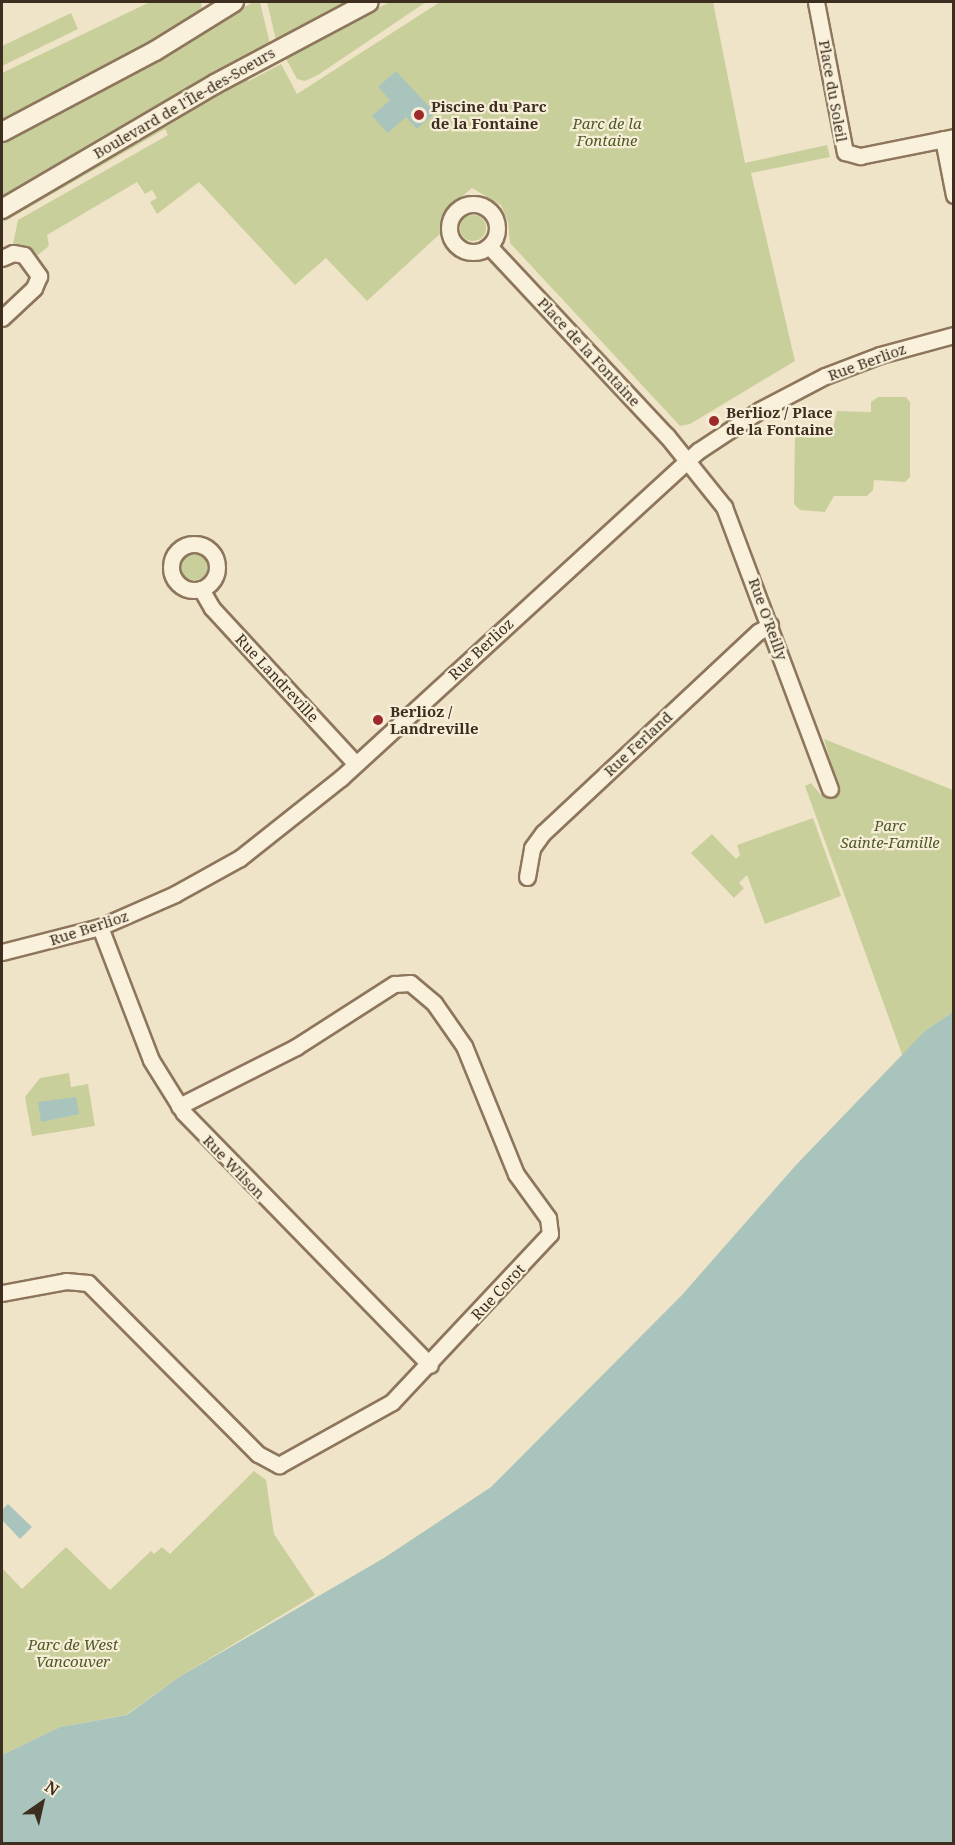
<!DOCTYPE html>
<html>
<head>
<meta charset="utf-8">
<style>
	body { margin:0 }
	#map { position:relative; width:955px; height:1845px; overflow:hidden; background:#f0e4c8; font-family:"Noto Serif",serif }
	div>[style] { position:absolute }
	.green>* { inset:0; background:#c9cf9b }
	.round { border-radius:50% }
	.water>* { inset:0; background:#a9c4bc }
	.roads { filter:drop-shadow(2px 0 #8d765c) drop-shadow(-2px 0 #8d765c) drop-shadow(0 2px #8d765c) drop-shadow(0 -2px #8d765c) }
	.minor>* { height:15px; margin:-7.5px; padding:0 7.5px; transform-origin:7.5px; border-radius:7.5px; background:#faf1dc }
	.minor>.ring { margin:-7.5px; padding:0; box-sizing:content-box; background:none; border:15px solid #faf1dc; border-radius:50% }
	.tertiary>* { height:18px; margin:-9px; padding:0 9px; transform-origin:9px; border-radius:9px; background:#faf1dc }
	.dots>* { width:16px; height:16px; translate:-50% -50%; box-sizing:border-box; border:3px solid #f7eed8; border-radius:50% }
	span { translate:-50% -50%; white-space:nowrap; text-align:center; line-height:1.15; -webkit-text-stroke:4.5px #f7eed8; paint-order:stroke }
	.street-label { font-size:15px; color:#3d2e20 }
	.poi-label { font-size:15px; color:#3d2e20; font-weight:700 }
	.left { translate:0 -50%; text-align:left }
	.park-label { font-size:15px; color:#4d5a26; font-style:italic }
	.frame { position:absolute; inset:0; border:3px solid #3d2e20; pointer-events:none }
	.north { position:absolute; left:12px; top:1773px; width:60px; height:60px; -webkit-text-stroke:4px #f7eed8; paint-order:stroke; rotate:34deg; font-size:16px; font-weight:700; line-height:24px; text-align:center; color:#3d2e20 }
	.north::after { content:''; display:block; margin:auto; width:21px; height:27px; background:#3d2e20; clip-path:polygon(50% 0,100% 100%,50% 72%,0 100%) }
</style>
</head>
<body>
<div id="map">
	<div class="green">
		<div style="clip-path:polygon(150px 2px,201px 2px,202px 9px,150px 44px,2px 121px,2px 73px)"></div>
		<div style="clip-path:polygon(253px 2px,260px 2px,270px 44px,2px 198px,2px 142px,141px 69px)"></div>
		<div style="clip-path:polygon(267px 2px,350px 2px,276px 40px)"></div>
		<div style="clip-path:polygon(390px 2px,426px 2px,318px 75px,305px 81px,297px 79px,285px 57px)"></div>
		<div style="clip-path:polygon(440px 2px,713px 2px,745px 163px,827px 145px,830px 157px,751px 173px,795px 361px,690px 424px,680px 426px,510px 243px,508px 222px,501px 205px,472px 188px,447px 209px,442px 232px,367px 301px,326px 258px,295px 285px,199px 182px,157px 214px,150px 202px,157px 198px,152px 190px,145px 194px,137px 182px,47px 235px,49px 246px,38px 255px,13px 244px,18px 220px,168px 135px,165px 129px,2px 223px,6px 217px,246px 78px,249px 81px,281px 64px,297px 94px)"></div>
		<div style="clip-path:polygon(71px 13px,78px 29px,2px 66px,2px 46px)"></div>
		<div class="round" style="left:460px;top:215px;width:26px;height:26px"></div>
		<div style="clip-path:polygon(878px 397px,906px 397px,910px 402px,910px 477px,905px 482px,874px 480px,873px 490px,867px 496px,834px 496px,825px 512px,800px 510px,794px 504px,795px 430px,798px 426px,833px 428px,837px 411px,871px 412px,871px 402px)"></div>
		<div class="round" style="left:180px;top:552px;width:28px;height:28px"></div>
		<div style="clip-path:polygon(824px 739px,953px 790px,953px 1012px,926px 1030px,903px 1057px,805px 786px,811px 783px,821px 795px,838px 788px)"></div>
		<div style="clip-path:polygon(813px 818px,841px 896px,765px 924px,747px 875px,739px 883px,744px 888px,734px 898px,691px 853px,712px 834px,736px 859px,740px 855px,737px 845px)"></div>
		<div style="clip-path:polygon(69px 1073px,71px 1087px,88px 1084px,95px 1126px,32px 1136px,25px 1097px,40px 1078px)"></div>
		<div style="clip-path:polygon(254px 1471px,266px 1480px,274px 1534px,315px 1595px,179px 1677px,126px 1715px,60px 1727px,2px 1755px,2px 1568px,22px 1589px,66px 1547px,110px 1590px,151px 1551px,154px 1554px,162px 1547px,170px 1554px)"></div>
	</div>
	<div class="water">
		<div style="clip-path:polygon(396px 71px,435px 113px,417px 129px,406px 117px,388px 133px,372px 116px,390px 100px,378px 87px)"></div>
		<div style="clip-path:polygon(953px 1012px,953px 1843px,2px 1843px,2px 1755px,60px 1727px,127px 1715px,179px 1677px,384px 1558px,491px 1487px,682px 1295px,796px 1165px,926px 1030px)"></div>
		<div style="clip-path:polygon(76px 1097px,79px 1114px,41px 1122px,38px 1102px)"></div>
		<div style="clip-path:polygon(8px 1504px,32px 1527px,20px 1539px,2px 1520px,2px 1510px)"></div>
	</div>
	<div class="roads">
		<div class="minor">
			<div style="left:816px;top:2px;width:153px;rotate:79.1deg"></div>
			<div style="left:845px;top:152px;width:16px;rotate:15deg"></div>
			<div style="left:860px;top:156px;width:96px;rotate:-11.4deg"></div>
			<div style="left:943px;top:139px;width:57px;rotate:78.9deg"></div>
			<div class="ring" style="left:449px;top:204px;width:33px;height:33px"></div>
			<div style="left:489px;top:246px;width:260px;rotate:46.9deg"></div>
			<div style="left:667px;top:436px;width:91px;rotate:51.2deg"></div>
			<div style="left:724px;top:507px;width:301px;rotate:69.4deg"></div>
			<div style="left:2px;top:258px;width:12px;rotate:-24deg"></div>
			<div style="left:13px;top:253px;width:11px;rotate:10deg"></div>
			<div style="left:24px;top:255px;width:26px;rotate:54deg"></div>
			<div style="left:39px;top:276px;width:13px;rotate:113deg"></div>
			<div style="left:34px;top:288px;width:44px;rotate:136.8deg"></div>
			<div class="ring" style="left:171px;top:544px;width:31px;height:31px"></div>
			<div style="left:201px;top:589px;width:22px;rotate:60deg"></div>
			<div style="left:212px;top:608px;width:212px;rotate:47.3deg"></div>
			<div style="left:527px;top:877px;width:29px;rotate:-80deg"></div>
			<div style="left:532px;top:848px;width:19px;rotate:-54deg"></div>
			<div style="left:543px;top:833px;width:294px;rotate:-43.1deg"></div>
			<div style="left:758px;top:632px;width:14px;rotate:-30deg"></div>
			<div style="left:100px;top:927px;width:142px;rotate:69deg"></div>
			<div style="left:151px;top:1060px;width:62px;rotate:58.1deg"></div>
			<div style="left:184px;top:1113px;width:352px;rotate:45.7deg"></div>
			<div style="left:2px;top:952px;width:101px;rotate:-14.3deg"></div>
			<div style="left:100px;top:927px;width:82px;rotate:-23.7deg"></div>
			<div style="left:175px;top:894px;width:74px;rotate:-29deg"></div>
			<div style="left:240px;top:858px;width:129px;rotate:-38.4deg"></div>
			<div style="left:341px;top:778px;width:484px;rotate:-42.5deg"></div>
			<div style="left:698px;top:451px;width:74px;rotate:-33.5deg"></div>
			<div style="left:760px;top:410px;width:73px;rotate:-27.6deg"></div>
			<div style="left:825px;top:376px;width:59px;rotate:-20.9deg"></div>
			<div style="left:880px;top:355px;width:77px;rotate:-15.1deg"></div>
			<div style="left:2px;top:1293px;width:65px;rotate:-10.6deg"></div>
			<div style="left:66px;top:1281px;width:22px;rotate:5deg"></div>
			<div style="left:88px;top:1283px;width:241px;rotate:45.2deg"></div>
			<div style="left:258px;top:1454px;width:24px;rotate:28deg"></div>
			<div style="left:279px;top:1465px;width:129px;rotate:-29.1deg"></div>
			<div style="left:392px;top:1402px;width:231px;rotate:-46.8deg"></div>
			<div style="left:550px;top:1234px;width:16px;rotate:-97deg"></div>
			<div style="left:548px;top:1218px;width:54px;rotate:-126deg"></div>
			<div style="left:516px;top:1174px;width:138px;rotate:-112.1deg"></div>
			<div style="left:464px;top:1046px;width:52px;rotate:-124.9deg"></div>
			<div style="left:434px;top:1003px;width:31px;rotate:-140deg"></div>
			<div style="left:410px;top:983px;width:16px;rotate:176deg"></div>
			<div style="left:394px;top:984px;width:117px;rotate:147.3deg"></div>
			<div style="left:296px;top:1047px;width:131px;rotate:153.2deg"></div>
		</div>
		<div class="tertiary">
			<div style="left:2px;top:132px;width:173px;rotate:-27.9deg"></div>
			<div style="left:155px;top:51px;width:93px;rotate:-31.8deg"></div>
			<div style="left:2px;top:209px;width:247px;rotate:-30.4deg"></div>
			<div style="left:215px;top:84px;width:174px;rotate:-28deg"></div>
		</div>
	</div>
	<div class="dots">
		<div style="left:419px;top:115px;background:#9e2a2b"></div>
		<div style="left:714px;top:421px;background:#9e2a2b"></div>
		<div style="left:378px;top:720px;background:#9e2a2b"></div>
	</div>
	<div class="street-label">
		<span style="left:833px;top:91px;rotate:80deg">Place du Soleil</span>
		<span style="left:184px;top:103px;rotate:-30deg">Boulevard de l'Île-des-Soeurs</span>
		<span style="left:589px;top:352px;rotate:47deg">Place de la Fontaine</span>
		<span style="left:867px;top:362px;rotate:-20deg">Rue Berlioz</span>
		<span style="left:768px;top:619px;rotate:70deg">Rue O'Reilly</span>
		<span style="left:481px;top:649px;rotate:-43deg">Rue Berlioz</span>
		<span style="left:277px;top:678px;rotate:47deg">Rue Landreville</span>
		<span style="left:638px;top:744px;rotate:-43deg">Rue Ferland</span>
		<span style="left:89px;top:928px;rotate:-18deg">Rue Berlioz</span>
		<span style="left:234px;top:1167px;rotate:46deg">Rue Wilson</span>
		<span style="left:498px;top:1292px;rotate:-47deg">Rue Corot</span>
	</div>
	<div class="poi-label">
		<span class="left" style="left:431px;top:115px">Piscine du Parc<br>de la Fontaine</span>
		<span class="left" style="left:726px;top:421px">Berlioz / Place<br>de la Fontaine</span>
		<span class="left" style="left:390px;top:720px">Berlioz /<br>Landreville</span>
	</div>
	<div class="park-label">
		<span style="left:607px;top:132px">Parc de la<br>Fontaine</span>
		<span style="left:890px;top:834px">Parc<br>Sainte-Famille</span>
		<span style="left:73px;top:1653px">Parc de West<br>Vancouver</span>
	</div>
	<div class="frame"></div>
	<div class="north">N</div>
</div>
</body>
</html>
